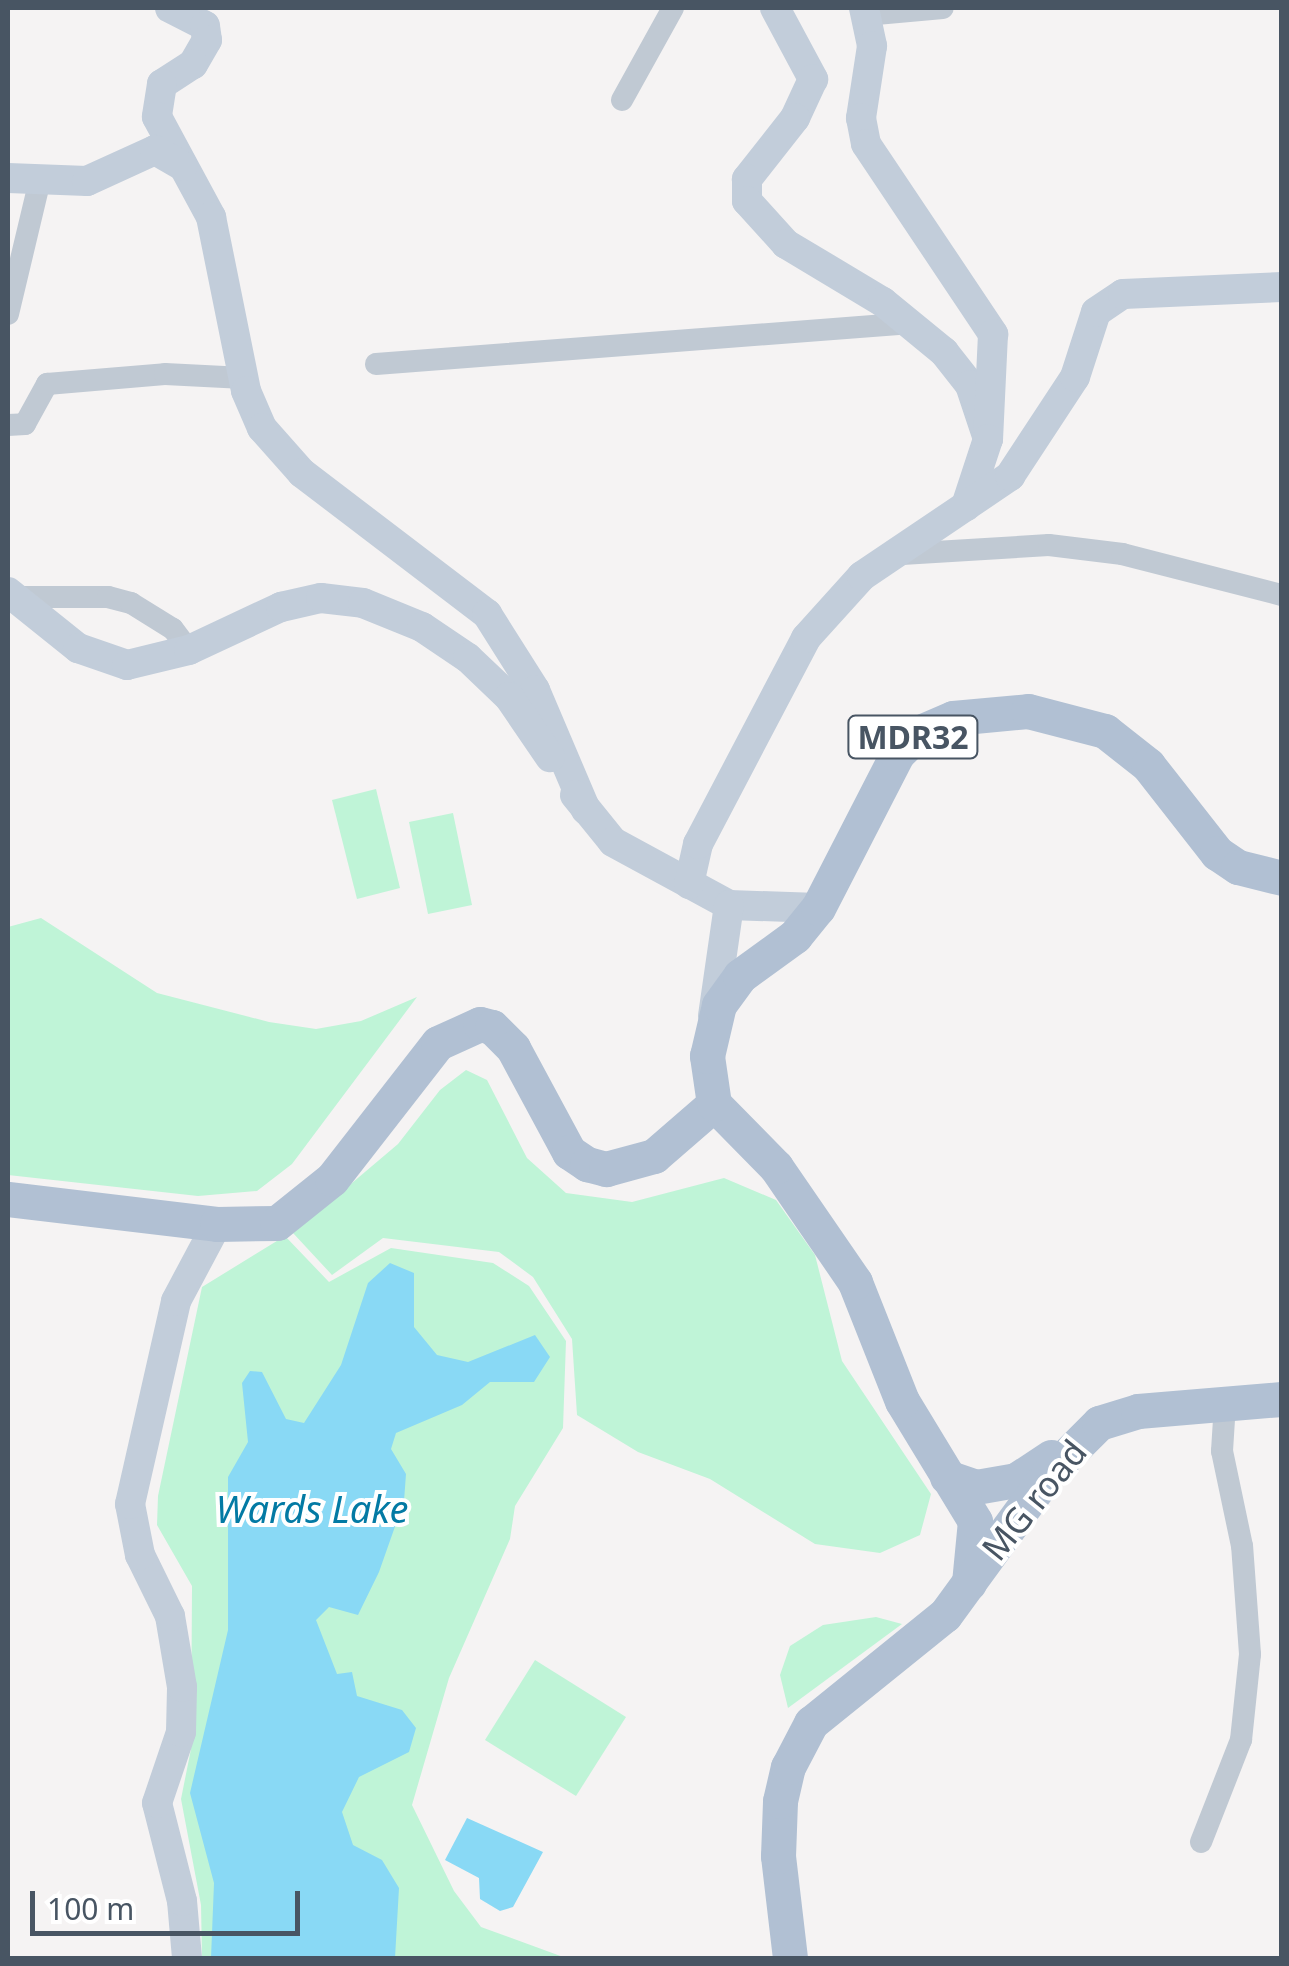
<!DOCTYPE html>
<html>
<head>
<meta charset="utf-8">
<style>
	body { margin:0 }
	#map { position:relative; width:1289px; height:1966px; overflow:hidden; background:#f5f3f3; font-family:"Noto Sans",sans-serif }
	div>[style] { position:absolute }
	.green>* { inset:0; background:#bff4d7 }
	.water>* { inset:0; background:#89d9f5 }
	.street>* { height:22px; margin:-11px; padding:0 11px; transform-origin:11px; border-radius:11px; background:#c0c9d3 }
	.secondary>* { height:30px; margin:-15px; padding:0 15px; transform-origin:15px; border-radius:15px; background:#c2cdda }
	.primary>* { height:35px; margin:-17.5px; padding:0 17.5px; transform-origin:17.5px; border-radius:17.5px; background:#b1c0d3 }
	span { translate:-50% -50%; white-space:nowrap; text-align:center; line-height:1.15; -webkit-text-stroke:8px #fff; paint-order:stroke }
	.shield-label span { padding:2px 8px; background:#fff; border:2px solid; border-radius:8px; -webkit-text-stroke-width:0 }
	.shield-label { font-size:32px; color:#485563; font-weight:700 }
	.street-label { font-size:35px; color:#485563 }
	.water-label { font-size:38px; color:#037aa4; font-style:italic }
	.frame { position:absolute; inset:0; border:10px solid #485563; pointer-events:none }
	.scale { position:absolute; left:30px; top:1891px; width:270px; height:45px; box-sizing:border-box; border:5px solid #485563; border-top:0; padding-left:12px; font-size:30px; line-height:35px; white-space:nowrap; color:#485563; -webkit-text-stroke:8px #fff; paint-order:stroke }
</style>
</head>
<body>
<div id="map">
	<div class="green">
		<div style="clip-path:polygon(376px 789px,400px 888px,357px 899px,332px 800px)"></div>
		<div style="clip-path:polygon(453px 813px,472px 905px,428px 914px,409px 822px)"></div>
		<div style="clip-path:polygon(41px 918px,157px 993px,269px 1022px,316px 1029px,361px 1021px,417px 997px,292px 1164px,257px 1191px,198px 1196px,8px 1175px,8px 927px)"></div>
		<div style="clip-path:polygon(466px 1070px,487px 1080px,527px 1158px,566px 1193px,632px 1202px,724px 1178px,776px 1200px,815px 1255px,842px 1361px,931px 1494px,920px 1535px,880px 1553px,815px 1544px,710px 1479px,638px 1452px,577px 1415px,572px 1339px,533px 1277px,499px 1252px,383px 1238px,332px 1275px,293px 1233px,398px 1144px,440px 1090px)"></div>
		<div style="clip-path:polygon(285px 1236px,329px 1282px,391px 1248px,493px 1263px,529px 1286px,566px 1341px,563px 1428px,515px 1506px,510px 1539px,449px 1678px,412px 1805px,454px 1891px,481px 1927px,566px 1958px,202px 1958px,201px 1905px,181px 1799px,191px 1749px,192px 1586px,157px 1525px,158px 1496px,202px 1287px)"></div>
		<div style="clip-path:polygon(876px 1617px,902px 1624px,788px 1708px,780px 1675px,790px 1646px,823px 1625px)"></div>
		<div style="clip-path:polygon(535px 1660px,626px 1717px,576px 1796px,485px 1740px)"></div>
	</div>
	<div class="water">
		<div style="clip-path:polygon(390px 1263px,414px 1273px,414px 1327px,437px 1355px,468px 1362px,535px 1335px,550px 1357px,534px 1382px,490px 1382px,462px 1405px,396px 1433px,391px 1449px,406px 1474px,404px 1501px,379px 1572px,358px 1615px,329px 1607px,316px 1620px,337px 1674px,352px 1672px,357px 1696px,402px 1710px,416px 1728px,409px 1752px,359px 1777px,342px 1812px,353px 1845px,382px 1860px,399px 1888px,395px 1958px,211px 1958px,214px 1883px,190px 1793px,228px 1630px,228px 1477px,248px 1442px,242px 1383px,250px 1371px,262px 1372px,286px 1419px,304px 1423px,341px 1365px,368px 1283px)"></div>
		<div style="clip-path:polygon(467px 1818px,543px 1852px,513px 1907px,500px 1911px,480px 1899px,479px 1878px,445px 1860px)"></div>
	</div>
	<div class="street">
		<div style="left:865px;top:15px;width:78px;rotate:-5.1deg"></div>
		<div style="left:622px;top:100px;width:105px;rotate:-61deg"></div>
		<div style="left:8px;top:314px;width:138px;rotate:-76.6deg"></div>
		<div style="left:376px;top:364px;width:537px;rotate:-4.38deg"></div>
		<div style="left:8px;top:425px;width:17px;rotate:-3deg"></div>
		<div style="left:25px;top:424px;width:46px;rotate:-61.2deg"></div>
		<div style="left:47px;top:384px;width:118px;rotate:-4.8deg"></div>
		<div style="left:165px;top:374px;width:79px;rotate:2.9deg"></div>
		<div style="left:902px;top:554px;width:147px;rotate:-3.5deg"></div>
		<div style="left:1049px;top:545px;width:74px;rotate:7deg"></div>
		<div style="left:1122px;top:554px;width:165px;rotate:14.4deg"></div>
		<div style="left:16px;top:597px;width:92px"></div>
		<div style="left:108px;top:597px;width:24px;rotate:15deg"></div>
		<div style="left:131px;top:603px;width:49px;rotate:31.8deg"></div>
		<div style="left:173px;top:629px;width:26px;rotate:53deg"></div>
		<div style="left:1201px;top:1842px;width:110px;rotate:-68.6deg"></div>
		<div style="left:1241px;top:1740px;width:86px;rotate:-84deg"></div>
		<div style="left:1250px;top:1654px;width:108px;rotate:-94.2deg"></div>
		<div style="left:1242px;top:1546px;width:97px;rotate:-101.9deg"></div>
		<div style="left:1222px;top:1451px;width:48px;rotate:-86.4deg"></div>
	</div>
	<div class="secondary">
		<div style="left:170px;top:8px;width:39px;rotate:27deg"></div>
		<div style="left:205px;top:26px;width:14px;rotate:82deg"></div>
		<div style="left:207px;top:40px;width:28px;rotate:120deg"></div>
		<div style="left:193px;top:64px;width:37px;rotate:147deg"></div>
		<div style="left:162px;top:84px;width:33px;rotate:99deg"></div>
		<div style="left:157px;top:117px;width:114px;rotate:61.6deg"></div>
		<div style="left:211px;top:217px;width:177px;rotate:78.6deg"></div>
		<div style="left:246px;top:391px;width:40px;rotate:66.6deg"></div>
		<div style="left:262px;top:428px;width:60px;rotate:48.4deg"></div>
		<div style="left:302px;top:473px;width:233px;rotate:37.3deg"></div>
		<div style="left:487px;top:614px;width:90px;rotate:57.7deg"></div>
		<div style="left:535px;top:690px;width:130px;rotate:67deg"></div>
		<div style="left:775px;top:8px;width:81px;rotate:61.8deg"></div>
		<div style="left:813px;top:79px;width:43px;rotate:114.8deg"></div>
		<div style="left:795px;top:118px;width:78px;rotate:128.2deg"></div>
		<div style="left:747px;top:179px;width:22px;rotate:90deg"></div>
		<div style="left:747px;top:201px;width:58px;rotate:47.8deg"></div>
		<div style="left:786px;top:244px;width:113px;rotate:30.9deg"></div>
		<div style="left:883px;top:302px;width:79px;rotate:39.3deg"></div>
		<div style="left:944px;top:352px;width:42px;rotate:51.8deg"></div>
		<div style="left:970px;top:385px;width:57px;rotate:71.6deg"></div>
		<div style="left:864px;top:8px;width:39px;rotate:78deg"></div>
		<div style="left:872px;top:46px;width:73px;rotate:98.7deg"></div>
		<div style="left:861px;top:118px;width:26px;rotate:79deg"></div>
		<div style="left:866px;top:144px;width:229px;rotate:56.2deg"></div>
		<div style="left:993px;top:334px;width:105px;rotate:92.7deg"></div>
		<div style="left:988px;top:439px;width:71px;rotate:108.2deg"></div>
		<div style="left:8px;top:178px;width:79px;rotate:2.2deg"></div>
		<div style="left:87px;top:181px;width:75px;rotate:-24.5deg"></div>
		<div style="left:155px;top:150px;width:32px;rotate:30deg"></div>
		<div style="left:8px;top:592px;width:90px;rotate:38.7deg"></div>
		<div style="left:78px;top:648px;width:52px;rotate:19.1deg"></div>
		<div style="left:127px;top:665px;width:64px;rotate:-13.6deg"></div>
		<div style="left:189px;top:650px;width:102px;rotate:-25.1deg"></div>
		<div style="left:281px;top:607px;width:41px;rotate:-12.7deg"></div>
		<div style="left:321px;top:598px;width:42px;rotate:6.8deg"></div>
		<div style="left:363px;top:603px;width:64px;rotate:22.1deg"></div>
		<div style="left:422px;top:627px;width:55px;rotate:34deg"></div>
		<div style="left:468px;top:658px;width:57px;rotate:43.6deg"></div>
		<div style="left:509px;top:697px;width:73px;rotate:55.7deg"></div>
		<div style="left:575px;top:795px;width:60px;rotate:51deg"></div>
		<div style="left:613px;top:842px;width:132px;rotate:28.5deg"></div>
		<div style="left:729px;top:905px;width:89px;rotate:1.9deg"></div>
		<div style="left:689px;top:884px;width:41px;rotate:-77.3deg"></div>
		<div style="left:698px;top:844px;width:233px;rotate:-62.3deg"></div>
		<div style="left:806px;top:638px;width:84px;rotate:-47.9deg"></div>
		<div style="left:862px;top:576px;width:179px;rotate:-34deg"></div>
		<div style="left:1010px;top:476px;width:118px;rotate:-56.7deg"></div>
		<div style="left:1075px;top:377px;width:68px;rotate:-72.1deg"></div>
		<div style="left:1096px;top:312px;width:32px;rotate:-34deg"></div>
		<div style="left:1123px;top:294px;width:159px;rotate:-2.5deg"></div>
		<div style="left:713px;top:1016px;width:112px;rotate:-81.8deg"></div>
		<div style="left:187px;top:1958px;width:57px;rotate:-95deg"></div>
		<div style="left:182px;top:1901px;width:101px;rotate:-104.3deg"></div>
		<div style="left:157px;top:1803px;width:75px;rotate:-71.3deg"></div>
		<div style="left:181px;top:1732px;width:45px;rotate:-88.7deg"></div>
		<div style="left:182px;top:1687px;width:72px;rotate:-99.6deg"></div>
		<div style="left:170px;top:1616px;width:68px;rotate:-116.2deg"></div>
		<div style="left:140px;top:1555px;width:52px;rotate:-101.1deg"></div>
		<div style="left:130px;top:1504px;width:208px;rotate:-77.2deg"></div>
		<div style="left:176px;top:1301px;width:87px;rotate:-62deg"></div>
	</div>
	<div class="primary">
		<div style="left:8px;top:1199px;width:210px;rotate:6.8deg"></div>
		<div style="left:217px;top:1224px;width:60px;rotate:-1deg"></div>
		<div style="left:277px;top:1223px;width:70px;rotate:-38.7deg"></div>
		<div style="left:332px;top:1179px;width:172px;rotate:-52.1deg"></div>
		<div style="left:438px;top:1043px;width:46px;rotate:-24.3deg"></div>
		<div style="left:480px;top:1024px;width:12px;rotate:14deg"></div>
		<div style="left:492px;top:1027px;width:30px;rotate:45deg"></div>
		<div style="left:513px;top:1048px;width:118px;rotate:61.7deg"></div>
		<div style="left:569px;top:1152px;width:22px;rotate:34deg"></div>
		<div style="left:587px;top:1164px;width:20px;rotate:15deg"></div>
		<div style="left:606px;top:1169px;width:50px;rotate:-15.2deg"></div>
		<div style="left:654px;top:1156px;width:79px;rotate:-40.9deg"></div>
		<div style="left:947px;top:1477px;width:31px;rotate:19deg"></div>
		<div style="left:976px;top:1487px;width:41px;rotate:-9.9deg"></div>
		<div style="left:1016px;top:1480px;width:42px;rotate:-33.3deg"></div>
		<div style="left:969px;top:1583px;width:62px;rotate:-84.5deg"></div>
		<div style="left:975px;top:1521px;width:140px;rotate:-121.3deg"></div>
		<div style="left:902px;top:1401px;width:128px;rotate:-111.6deg"></div>
		<div style="left:855px;top:1282px;width:140px;rotate:-124.5deg"></div>
		<div style="left:776px;top:1167px;width:88px;rotate:-134.5deg"></div>
		<div style="left:714px;top:1104px;width:49px;rotate:-98.3deg"></div>
		<div style="left:707px;top:1056px;width:52px;rotate:-76.8deg"></div>
		<div style="left:719px;top:1005px;width:36px;rotate:-54deg"></div>
		<div style="left:740px;top:976px;width:68px;rotate:-36deg"></div>
		<div style="left:795px;top:936px;width:36px;rotate:-51deg"></div>
		<div style="left:818px;top:908px;width:173px;rotate:-62.8deg"></div>
		<div style="left:897px;top:754px;width:32px;rotate:-44deg"></div>
		<div style="left:920px;top:732px;width:36px;rotate:-23deg"></div>
		<div style="left:953px;top:718px;width:75px;rotate:-5.3deg"></div>
		<div style="left:1028px;top:711px;width:80px;rotate:14.6deg"></div>
		<div style="left:1105px;top:731px;width:55px;rotate:38.3deg"></div>
		<div style="left:1148px;top:765px;width:112px;rotate:51.9deg"></div>
		<div style="left:1217px;top:853px;width:25px;rotate:34deg"></div>
		<div style="left:1238px;top:867px;width:45px;rotate:14deg"></div>
		<div style="left:790px;top:1958px;width:103px;rotate:-96.7deg"></div>
		<div style="left:778px;top:1856px;width:55px;rotate:-87.9deg"></div>
		<div style="left:780px;top:1801px;width:35px;rotate:-77deg"></div>
		<div style="left:788px;top:1767px;width:50px;rotate:-62.4deg"></div>
		<div style="left:811px;top:1723px;width:172px;rotate:-38.9deg"></div>
		<div style="left:945px;top:1615px;width:175px;rotate:-53.9deg"></div>
		<div style="left:1048px;top:1474px;width:72px;rotate:-45deg"></div>
		<div style="left:1099px;top:1423px;width:41px;rotate:-17.1deg"></div>
		<div style="left:1138px;top:1411px;width:144px;rotate:-4.8deg"></div>
	</div>
	<div class="shield-label">
		<span style="left:913px;top:737px">MDR32</span>
	</div>
	<div class="street-label">
		<span style="left:1034px;top:1500px;rotate:-51deg">MG road</span>
	</div>
	<div class="water-label">
		<span style="left:312px;top:1509px">Wards Lake</span>
	</div>
	<div class="frame"></div>
	<div class="scale">100 m</div>
</div>
</body>
</html>
